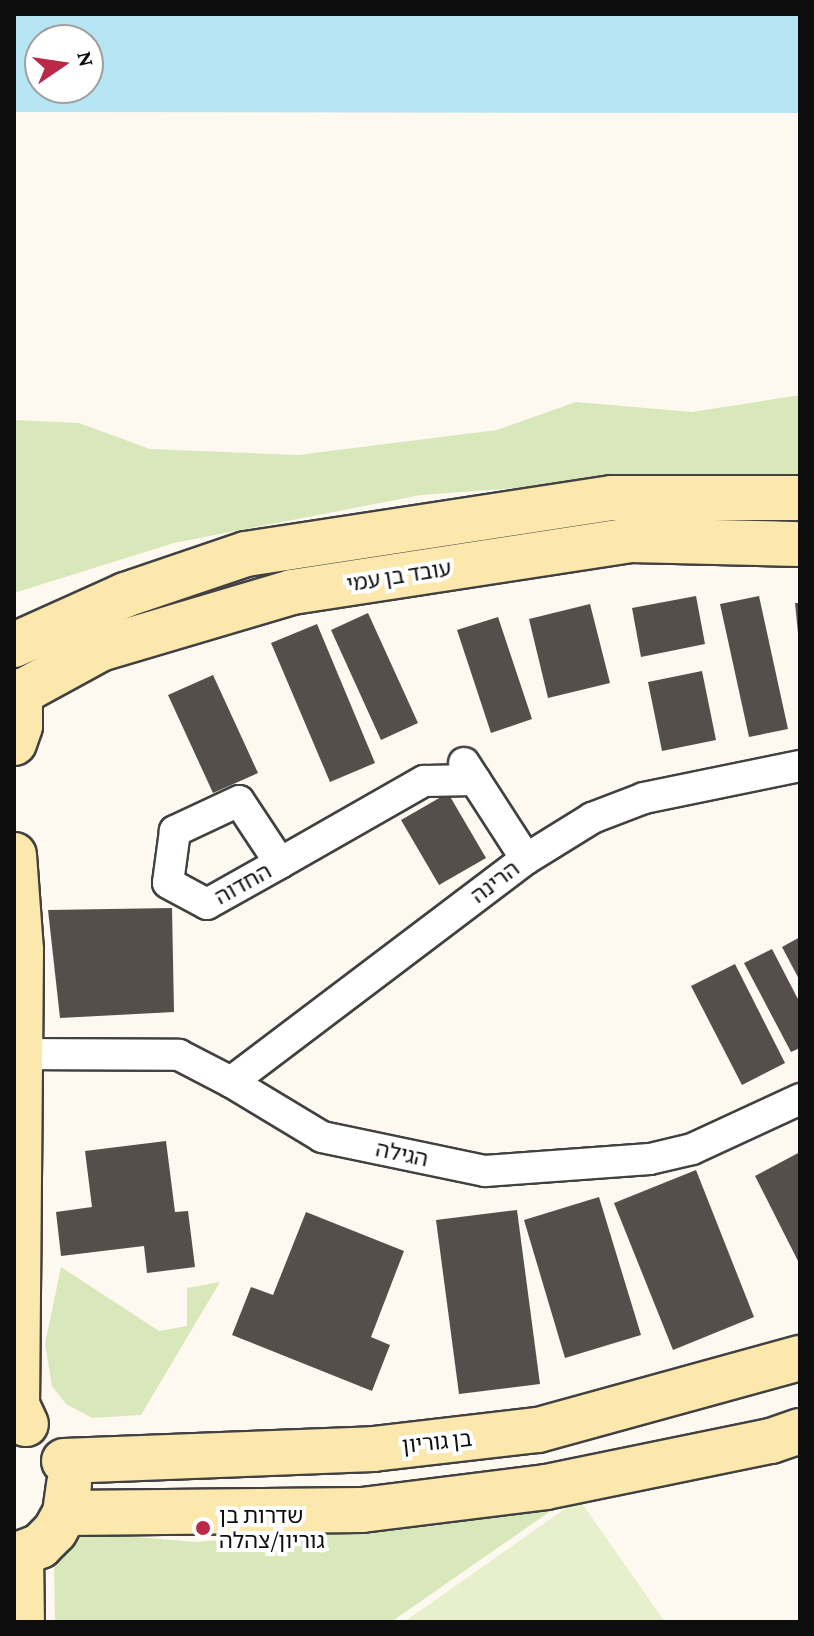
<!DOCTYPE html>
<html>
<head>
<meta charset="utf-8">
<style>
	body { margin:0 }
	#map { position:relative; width:814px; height:1636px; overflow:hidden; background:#fef9f0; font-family:"Crimson Pro","Noto Sans Hebrew",serif }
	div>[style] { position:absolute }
	.green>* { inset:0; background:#d9e8ba }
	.pitch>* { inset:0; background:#e8efcc }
	.water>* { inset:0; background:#b6e6f4 }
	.building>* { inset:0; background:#564e4b }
	.roads { filter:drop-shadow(2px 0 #414141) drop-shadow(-2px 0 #414141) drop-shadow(0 2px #414141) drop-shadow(0 -2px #414141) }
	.street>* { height:30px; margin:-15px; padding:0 15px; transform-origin:15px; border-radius:15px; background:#fff }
	.secondary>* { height:44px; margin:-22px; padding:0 22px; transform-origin:22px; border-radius:22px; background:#fce8ad }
	.dots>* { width:22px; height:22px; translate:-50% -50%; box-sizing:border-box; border:4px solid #fff; border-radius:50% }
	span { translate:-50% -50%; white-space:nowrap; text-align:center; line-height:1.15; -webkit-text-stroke:8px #fff; paint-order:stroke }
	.street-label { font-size:22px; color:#0e0e0e }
	.poi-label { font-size:22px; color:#0e0e0e }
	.left { translate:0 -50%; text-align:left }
	.frame { position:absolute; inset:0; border:16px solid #0e0e0e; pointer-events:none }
	.north { position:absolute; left:24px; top:24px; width:80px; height:80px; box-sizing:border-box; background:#fff; border:2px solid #9f9f9f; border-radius:50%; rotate:77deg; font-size:22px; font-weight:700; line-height:32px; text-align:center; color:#0e0e0e }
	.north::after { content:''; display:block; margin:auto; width:28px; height:36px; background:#ba2a46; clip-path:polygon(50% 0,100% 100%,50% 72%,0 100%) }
</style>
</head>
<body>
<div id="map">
	<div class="green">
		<div style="clip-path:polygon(800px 395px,800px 478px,656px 478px,421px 495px,174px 543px,14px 593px,14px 420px,79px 423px,150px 449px,298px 455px,497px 430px,576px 402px,692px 412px)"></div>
		<div style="clip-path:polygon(61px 1267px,159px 1331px,187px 1326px,187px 1288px,220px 1282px,141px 1415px,92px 1418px,66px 1404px,52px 1386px,45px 1344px)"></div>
		<div style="clip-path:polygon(555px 1508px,391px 1622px,55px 1622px,54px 1557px,66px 1545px,89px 1533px,196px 1542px)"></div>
	</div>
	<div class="pitch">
		<div style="clip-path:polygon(579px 1499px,665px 1622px,404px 1622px)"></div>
	</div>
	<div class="water">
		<div style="clip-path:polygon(evenodd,14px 14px,800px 14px,800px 113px,14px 112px,14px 14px,40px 40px,88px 40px,88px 88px,40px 88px,40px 40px)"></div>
	</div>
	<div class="building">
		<div style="clip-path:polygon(696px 596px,705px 644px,641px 657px,632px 608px)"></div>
		<div style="clip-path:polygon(759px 596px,788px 729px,749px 737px,720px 604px)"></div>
		<div style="clip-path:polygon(795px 603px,800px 603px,800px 632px,798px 633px)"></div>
		<div style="clip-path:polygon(590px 604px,610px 683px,548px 698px,529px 619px)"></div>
		<div style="clip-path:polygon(368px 613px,418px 723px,381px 740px,331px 630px)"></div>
		<div style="clip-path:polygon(498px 617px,532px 719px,491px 733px,457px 630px)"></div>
		<div style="clip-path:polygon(317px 624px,375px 763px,330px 782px,271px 643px)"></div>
		<div style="clip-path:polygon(702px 671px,716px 740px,662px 751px,648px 682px)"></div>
		<div style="clip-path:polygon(213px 675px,258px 773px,213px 793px,168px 695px)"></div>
		<div style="clip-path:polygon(448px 793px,486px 858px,439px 885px,401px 820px)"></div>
		<div style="clip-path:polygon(172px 908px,174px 1012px,60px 1018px,48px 910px)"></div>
		<div style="clip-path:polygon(800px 937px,800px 981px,782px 947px)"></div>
		<div style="clip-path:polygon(772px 949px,800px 1003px,800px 1048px,791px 1052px,744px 963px)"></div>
		<div style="clip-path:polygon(735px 964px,785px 1063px,742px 1085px,691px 986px)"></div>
		<div style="clip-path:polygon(166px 1141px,175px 1212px,188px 1211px,195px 1267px,147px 1273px,144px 1246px,61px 1256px,56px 1212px,92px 1207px,85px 1151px)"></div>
		<div style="clip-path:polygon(800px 1152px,800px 1265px,755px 1176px)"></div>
		<div style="clip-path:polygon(696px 1170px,754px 1317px,673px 1350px,614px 1203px)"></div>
		<div style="clip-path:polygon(599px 1197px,641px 1335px,565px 1358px,524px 1220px)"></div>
		<div style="clip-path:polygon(517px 1210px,540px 1384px,459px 1394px,436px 1220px)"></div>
		<div style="clip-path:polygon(306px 1212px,404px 1251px,371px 1337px,390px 1345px,372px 1391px,232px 1335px,251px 1287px,273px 1295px)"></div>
	</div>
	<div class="roads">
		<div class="street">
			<div style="left:464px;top:763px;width:114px;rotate:57.1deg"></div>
			<div style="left:280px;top:863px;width:74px;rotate:-123.5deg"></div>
			<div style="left:239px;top:801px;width:71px;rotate:154.9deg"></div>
			<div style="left:175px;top:831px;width:52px;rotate:97.7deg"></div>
			<div style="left:168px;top:883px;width:44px;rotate:28.3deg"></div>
			<div style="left:207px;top:904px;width:84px;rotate:-29.3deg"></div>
			<div style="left:280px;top:863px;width:166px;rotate:-29.7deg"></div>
			<div style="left:424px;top:781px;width:51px;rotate:-1.1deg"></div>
			<div style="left:14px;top:1054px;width:165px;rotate:0.3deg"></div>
			<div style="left:179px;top:1055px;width:59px;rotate:27.4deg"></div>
			<div style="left:231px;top:1082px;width:106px;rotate:31.1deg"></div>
			<div style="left:322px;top:1137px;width:167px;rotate:11.8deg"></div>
			<div style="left:485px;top:1171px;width:165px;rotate:-4.2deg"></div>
			<div style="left:650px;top:1159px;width:43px;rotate:-13.4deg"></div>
			<div style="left:692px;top:1149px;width:119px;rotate:-24.8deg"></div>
			<div style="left:231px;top:1082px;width:370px;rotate:-37.1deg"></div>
			<div style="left:526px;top:859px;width:78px;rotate:-31.8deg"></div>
			<div style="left:592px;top:818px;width:56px;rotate:-21deg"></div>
			<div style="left:644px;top:798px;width:159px;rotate:-11.6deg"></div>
		</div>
		<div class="secondary">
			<div style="left:14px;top:645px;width:122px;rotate:-24.2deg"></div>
			<div style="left:125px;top:595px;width:128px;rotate:-18.7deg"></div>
			<div style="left:246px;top:554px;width:370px;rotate:-8.7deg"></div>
			<div style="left:612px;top:498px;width:188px"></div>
			<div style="left:14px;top:691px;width:13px;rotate:63deg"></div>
			<div style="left:20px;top:703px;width:23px;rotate:90deg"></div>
			<div style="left:20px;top:726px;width:18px;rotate:109deg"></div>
			<div style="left:16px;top:695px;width:96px;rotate:-28.7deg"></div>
			<div style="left:100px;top:649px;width:200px;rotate:-16.5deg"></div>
			<div style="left:292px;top:592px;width:343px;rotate:-8.7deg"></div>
			<div style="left:631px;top:540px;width:169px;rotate:1.4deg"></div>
			<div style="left:14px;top:855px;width:95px;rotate:85.8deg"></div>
			<div style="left:21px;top:950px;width:455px;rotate:90.5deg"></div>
			<div style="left:17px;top:1405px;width:21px;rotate:65deg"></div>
			<div style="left:64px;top:1461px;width:309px;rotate:-2.2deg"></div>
			<div style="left:373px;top:1449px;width:166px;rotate:-6.6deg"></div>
			<div style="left:538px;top:1430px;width:272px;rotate:-15.4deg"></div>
			<div style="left:65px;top:1513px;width:297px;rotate:-0.6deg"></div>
			<div style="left:362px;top:1510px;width:185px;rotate:-7.1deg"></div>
			<div style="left:546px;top:1487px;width:230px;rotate:-11.6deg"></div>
			<div style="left:771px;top:1441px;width:31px;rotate:-19deg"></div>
			<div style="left:21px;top:1554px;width:68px;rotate:89.2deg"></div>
			<div style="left:14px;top:1556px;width:28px;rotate:-21deg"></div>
			<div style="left:40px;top:1546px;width:21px;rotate:-45deg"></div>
			<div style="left:55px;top:1531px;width:21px;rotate:-61deg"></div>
			<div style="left:65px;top:1513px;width:29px;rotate:-82deg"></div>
		</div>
	</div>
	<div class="dots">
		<div style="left:203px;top:1528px;background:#ba2a46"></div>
	</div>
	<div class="street-label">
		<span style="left:399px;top:576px;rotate:-9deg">עובד בן עמי</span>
		<span style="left:495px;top:882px;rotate:-37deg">הרינה</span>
		<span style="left:243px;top:884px;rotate:-29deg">החדוה</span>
		<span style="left:402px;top:1154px;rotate:12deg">הגילה</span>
		<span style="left:437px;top:1442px;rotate:-6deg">בן גוריון</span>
	</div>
	<div class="poi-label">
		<span class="left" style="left:219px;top:1528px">שדרות בן<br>גוריון/צהלה</span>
	</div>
	<div class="frame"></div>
	<div class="north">N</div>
</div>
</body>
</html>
